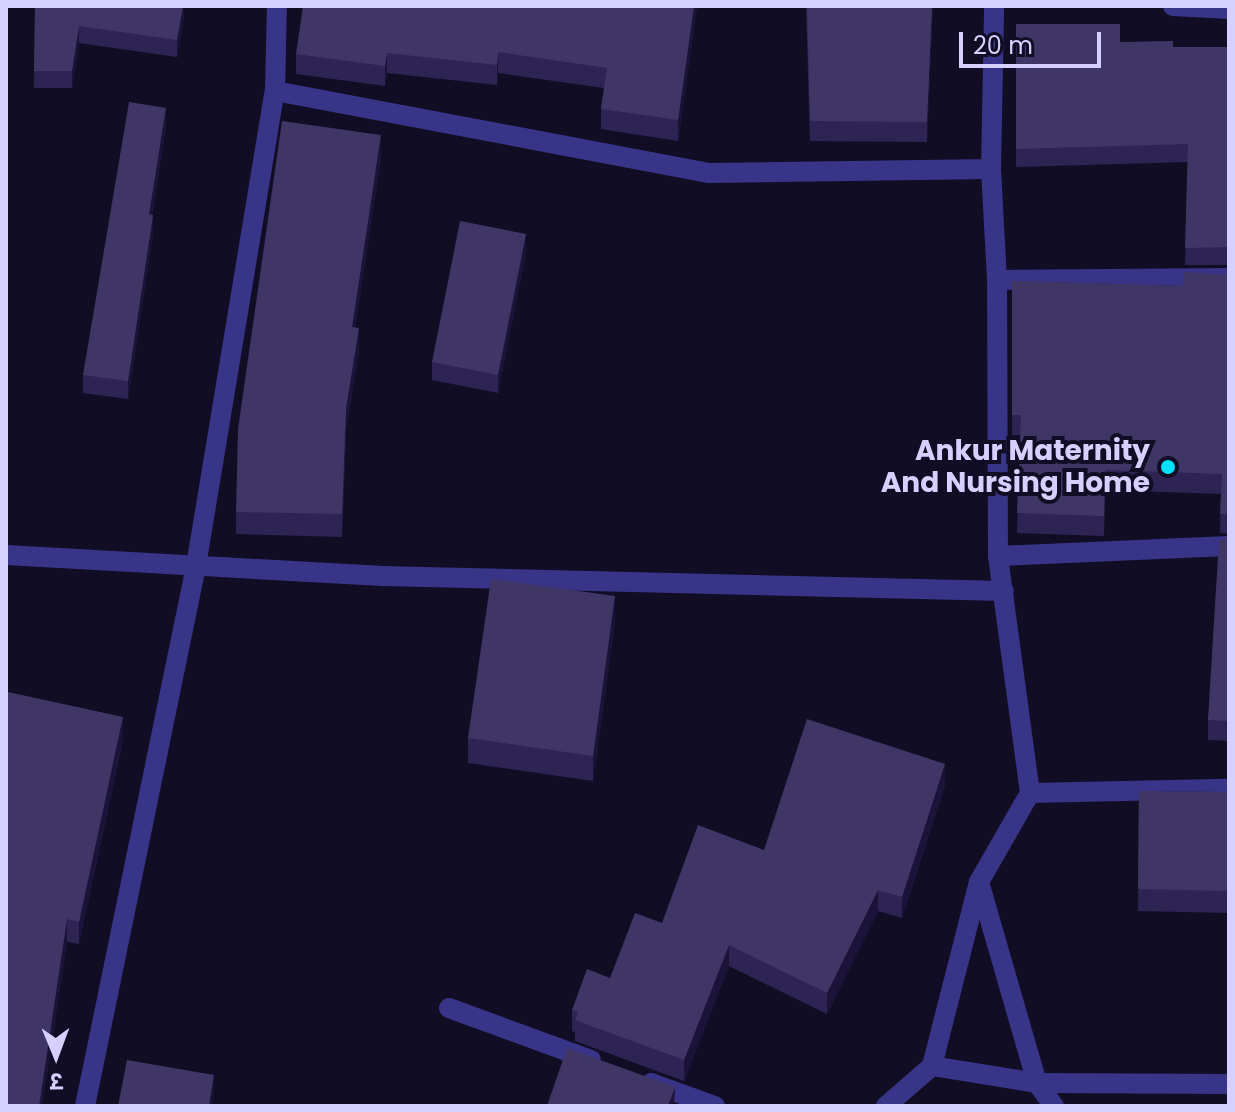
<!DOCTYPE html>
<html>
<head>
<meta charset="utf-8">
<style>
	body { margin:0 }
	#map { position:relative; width:1235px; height:1112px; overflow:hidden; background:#110d25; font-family:Poppins,"Noto Sans Devanagari",sans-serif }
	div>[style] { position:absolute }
	.street>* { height:20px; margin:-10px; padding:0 10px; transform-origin:10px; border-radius:10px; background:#383487 }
	.wall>* { inset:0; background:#2e2454 }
	.shaded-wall>* { inset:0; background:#1b1339 }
	.building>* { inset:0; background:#403666 }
	.dots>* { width:22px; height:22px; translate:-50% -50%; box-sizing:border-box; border:4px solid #110d25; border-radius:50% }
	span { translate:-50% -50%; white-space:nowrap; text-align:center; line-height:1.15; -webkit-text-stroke:8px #110d25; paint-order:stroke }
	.poi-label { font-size:28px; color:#d6d0ff; font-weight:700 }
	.right { translate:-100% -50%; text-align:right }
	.frame { position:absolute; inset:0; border:8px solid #d6d0ff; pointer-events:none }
	.north { position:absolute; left:16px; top:1016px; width:80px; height:80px; -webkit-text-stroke:6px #110d25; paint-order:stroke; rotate:179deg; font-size:22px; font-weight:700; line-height:32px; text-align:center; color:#d6d0ff }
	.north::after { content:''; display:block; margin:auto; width:28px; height:36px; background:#d6d0ff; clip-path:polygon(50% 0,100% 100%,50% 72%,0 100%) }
	.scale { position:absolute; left:959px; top:32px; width:142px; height:36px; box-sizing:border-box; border:4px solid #d6d0ff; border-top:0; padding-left:10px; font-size:24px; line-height:28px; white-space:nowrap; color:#d6d0ff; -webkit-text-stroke:6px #110d25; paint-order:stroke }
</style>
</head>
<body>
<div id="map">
	<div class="street">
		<div style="left:1173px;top:6px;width:56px;rotate:3.1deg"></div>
		<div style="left:275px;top:91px;width:442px;rotate:10.7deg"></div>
		<div style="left:709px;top:173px;width:282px;rotate:-0.8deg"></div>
		<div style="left:997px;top:280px;width:232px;rotate:-0.5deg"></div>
		<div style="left:6px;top:555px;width:377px;rotate:3.2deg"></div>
		<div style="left:382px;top:576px;width:622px;rotate:1.38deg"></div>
		<div style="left:998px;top:556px;width:231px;rotate:-2.5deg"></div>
		<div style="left:1030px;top:793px;width:199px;rotate:-1.2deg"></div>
		<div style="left:979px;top:882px;width:209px;rotate:73.9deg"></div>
		<div style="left:1037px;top:1083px;width:29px;rotate:54deg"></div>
		<div style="left:449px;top:1008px;width:151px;rotate:20.1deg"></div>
		<div style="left:932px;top:1066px;width:106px;rotate:9.2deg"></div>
		<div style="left:1037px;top:1083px;width:192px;rotate:0.3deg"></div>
		<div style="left:651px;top:1083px;width:68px;rotate:19.8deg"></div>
		<div style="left:85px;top:1106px;width:551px;rotate:-78.38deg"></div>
		<div style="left:196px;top:566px;width:482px;rotate:-80.6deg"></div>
		<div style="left:275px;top:91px;width:85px;rotate:-88.7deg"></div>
		<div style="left:886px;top:1106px;width:61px;rotate:-41deg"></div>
		<div style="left:932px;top:1066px;width:190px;rotate:-75.7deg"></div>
		<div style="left:979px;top:882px;width:103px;rotate:-60.2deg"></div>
		<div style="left:1030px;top:793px;width:239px;rotate:-97.7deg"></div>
		<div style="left:998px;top:556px;width:276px;rotate:-90.2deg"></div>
		<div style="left:997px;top:280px;width:111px;rotate:-93.1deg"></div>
		<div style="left:991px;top:169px;width:163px;rotate:-88.9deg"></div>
	</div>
	<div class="wall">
		<div style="clip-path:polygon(35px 6px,184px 6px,184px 16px,177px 57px,79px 43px,72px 88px,34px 88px)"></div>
		<div style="clip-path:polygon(697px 6px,678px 141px,601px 129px,601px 109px,604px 88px,498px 73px,497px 85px,387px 73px,385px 86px,296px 74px,296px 54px)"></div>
		<div style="clip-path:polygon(806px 6px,933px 6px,927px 142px,810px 141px)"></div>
		<div style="clip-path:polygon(1016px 24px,1120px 42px,1173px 47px,1229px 47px,1229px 265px,1185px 265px,1188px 162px,1016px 167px)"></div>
		<div style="clip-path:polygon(166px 126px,152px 215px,153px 233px,128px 399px,83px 393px,83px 375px)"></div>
		<div style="clip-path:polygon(381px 158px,355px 327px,359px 350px,346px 430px,342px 537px,236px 534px,236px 512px)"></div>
		<div style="clip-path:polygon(526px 252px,498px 393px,432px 380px,432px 362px)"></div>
		<div style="clip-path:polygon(1229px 275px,1229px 534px,1220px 533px,1221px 494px,1105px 490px,1104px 536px,1017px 533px,1020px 435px,1012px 435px,1012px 281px,1183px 286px)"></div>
		<div style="clip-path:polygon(1229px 538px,1229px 741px,1208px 740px,1208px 720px)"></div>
		<div style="clip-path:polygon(615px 621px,593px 781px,468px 763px,468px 738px)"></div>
		<div style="clip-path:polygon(123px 740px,79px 944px,67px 942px,42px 1106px,6px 1106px)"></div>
		<div style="clip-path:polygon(945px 785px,902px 918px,878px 911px,827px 1014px,729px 966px,684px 1081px,575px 1041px,575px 1032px,572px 1031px,572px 1010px,610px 978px,662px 923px,764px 850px)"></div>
		<div style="clip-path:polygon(1139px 791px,1229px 792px,1229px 913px,1138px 911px)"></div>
	</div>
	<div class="shaded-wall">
		<div style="clip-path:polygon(183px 6px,184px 6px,184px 16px,177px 57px,177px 40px)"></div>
		<div style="clip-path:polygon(694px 6px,697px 6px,678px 141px,678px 120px)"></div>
		<div style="clip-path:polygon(932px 6px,933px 6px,927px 142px,927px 122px)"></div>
		<div style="clip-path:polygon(79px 26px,79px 43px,72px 88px,72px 71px)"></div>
		<div style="clip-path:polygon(498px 52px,498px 73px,497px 85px,497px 65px)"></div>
		<div style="clip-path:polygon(387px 53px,387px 73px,385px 86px,385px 66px)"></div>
		<div style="clip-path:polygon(166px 108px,166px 126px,149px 232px,149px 214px)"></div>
		<div style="clip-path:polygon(381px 135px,381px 158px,352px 349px,352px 327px)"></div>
		<div style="clip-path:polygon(153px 215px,153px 233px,128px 399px,128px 381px)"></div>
		<div style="clip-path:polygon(526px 234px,526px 252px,498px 393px,498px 375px)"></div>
		<div style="clip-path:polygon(359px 328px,359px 350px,346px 430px,342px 537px,346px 408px)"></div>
		<div style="clip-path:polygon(615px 596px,615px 621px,593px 781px,593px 756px)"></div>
		<div style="clip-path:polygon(123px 717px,123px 740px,79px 944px,79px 922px)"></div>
		<div style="clip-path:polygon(945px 764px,945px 785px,902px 918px,902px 897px)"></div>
		<div style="clip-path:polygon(878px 890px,878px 911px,827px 1014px,827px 993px)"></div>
		<div style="clip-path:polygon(67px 919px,67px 942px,42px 1106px,39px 1106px)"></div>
		<div style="clip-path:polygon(729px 945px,729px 966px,684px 1081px,684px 1060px)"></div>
		<div style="clip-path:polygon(214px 1075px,214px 1093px,212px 1106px,209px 1106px)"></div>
		<div style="clip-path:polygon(675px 1087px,674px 1106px,668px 1106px)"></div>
	</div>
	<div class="building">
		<div style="clip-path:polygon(35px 6px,183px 6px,177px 40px,79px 26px,72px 71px,34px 71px)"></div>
		<div style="clip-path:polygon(303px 6px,694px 6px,678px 120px,601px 109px,607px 68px,498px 52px,497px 65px,387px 53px,385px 66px,296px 54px)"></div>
		<div style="clip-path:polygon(807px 6px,932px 6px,927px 122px,810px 121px)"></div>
		<div style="clip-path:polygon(1016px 24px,1120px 24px,1120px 42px,1173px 41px,1173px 47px,1229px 47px,1229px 247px,1185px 248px,1188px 144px,1016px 149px)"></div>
		<div style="clip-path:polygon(129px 102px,166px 108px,149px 214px,153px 215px,128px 381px,83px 375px)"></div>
		<div style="clip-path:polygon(282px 121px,381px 135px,352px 327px,359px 328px,346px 408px,342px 514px,236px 512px,238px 429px)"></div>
		<div style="clip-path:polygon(460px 221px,526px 234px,498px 375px,432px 362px)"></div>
		<div style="clip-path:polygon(1184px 272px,1229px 275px,1229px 514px,1220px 514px,1222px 474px,1105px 470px,1104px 516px,1017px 513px,1021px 415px,1012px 415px,1012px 281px,1183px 286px)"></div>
		<div style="clip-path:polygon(1229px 538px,1229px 721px,1208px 720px,1219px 540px)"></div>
		<div style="clip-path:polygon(491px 579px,615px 596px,593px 756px,468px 738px)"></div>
		<div style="clip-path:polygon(8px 692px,123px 717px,79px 922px,67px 919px,39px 1106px,6px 1106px,6px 703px)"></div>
		<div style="clip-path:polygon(807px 719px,945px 764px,902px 897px,878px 890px,827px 993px,729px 945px,684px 1060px,575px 1020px,578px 1012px,572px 1010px,587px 969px,610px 978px,635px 913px,662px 923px,698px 825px,764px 850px)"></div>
		<div style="clip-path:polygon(1139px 791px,1229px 792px,1229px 891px,1138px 889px)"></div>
		<div style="clip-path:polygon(567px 1048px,675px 1087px,668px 1106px,547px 1106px)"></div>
		<div style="clip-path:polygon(127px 1060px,214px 1075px,209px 1106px,118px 1106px)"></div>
	</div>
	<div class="dots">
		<div style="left:1168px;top:467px;background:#00e1fb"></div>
	</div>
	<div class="poi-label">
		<span class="right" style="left:1150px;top:467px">Ankur Maternity<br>And Nursing Home</span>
	</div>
	<div class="frame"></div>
	<div class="north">उ</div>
	<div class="scale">20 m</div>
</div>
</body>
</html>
